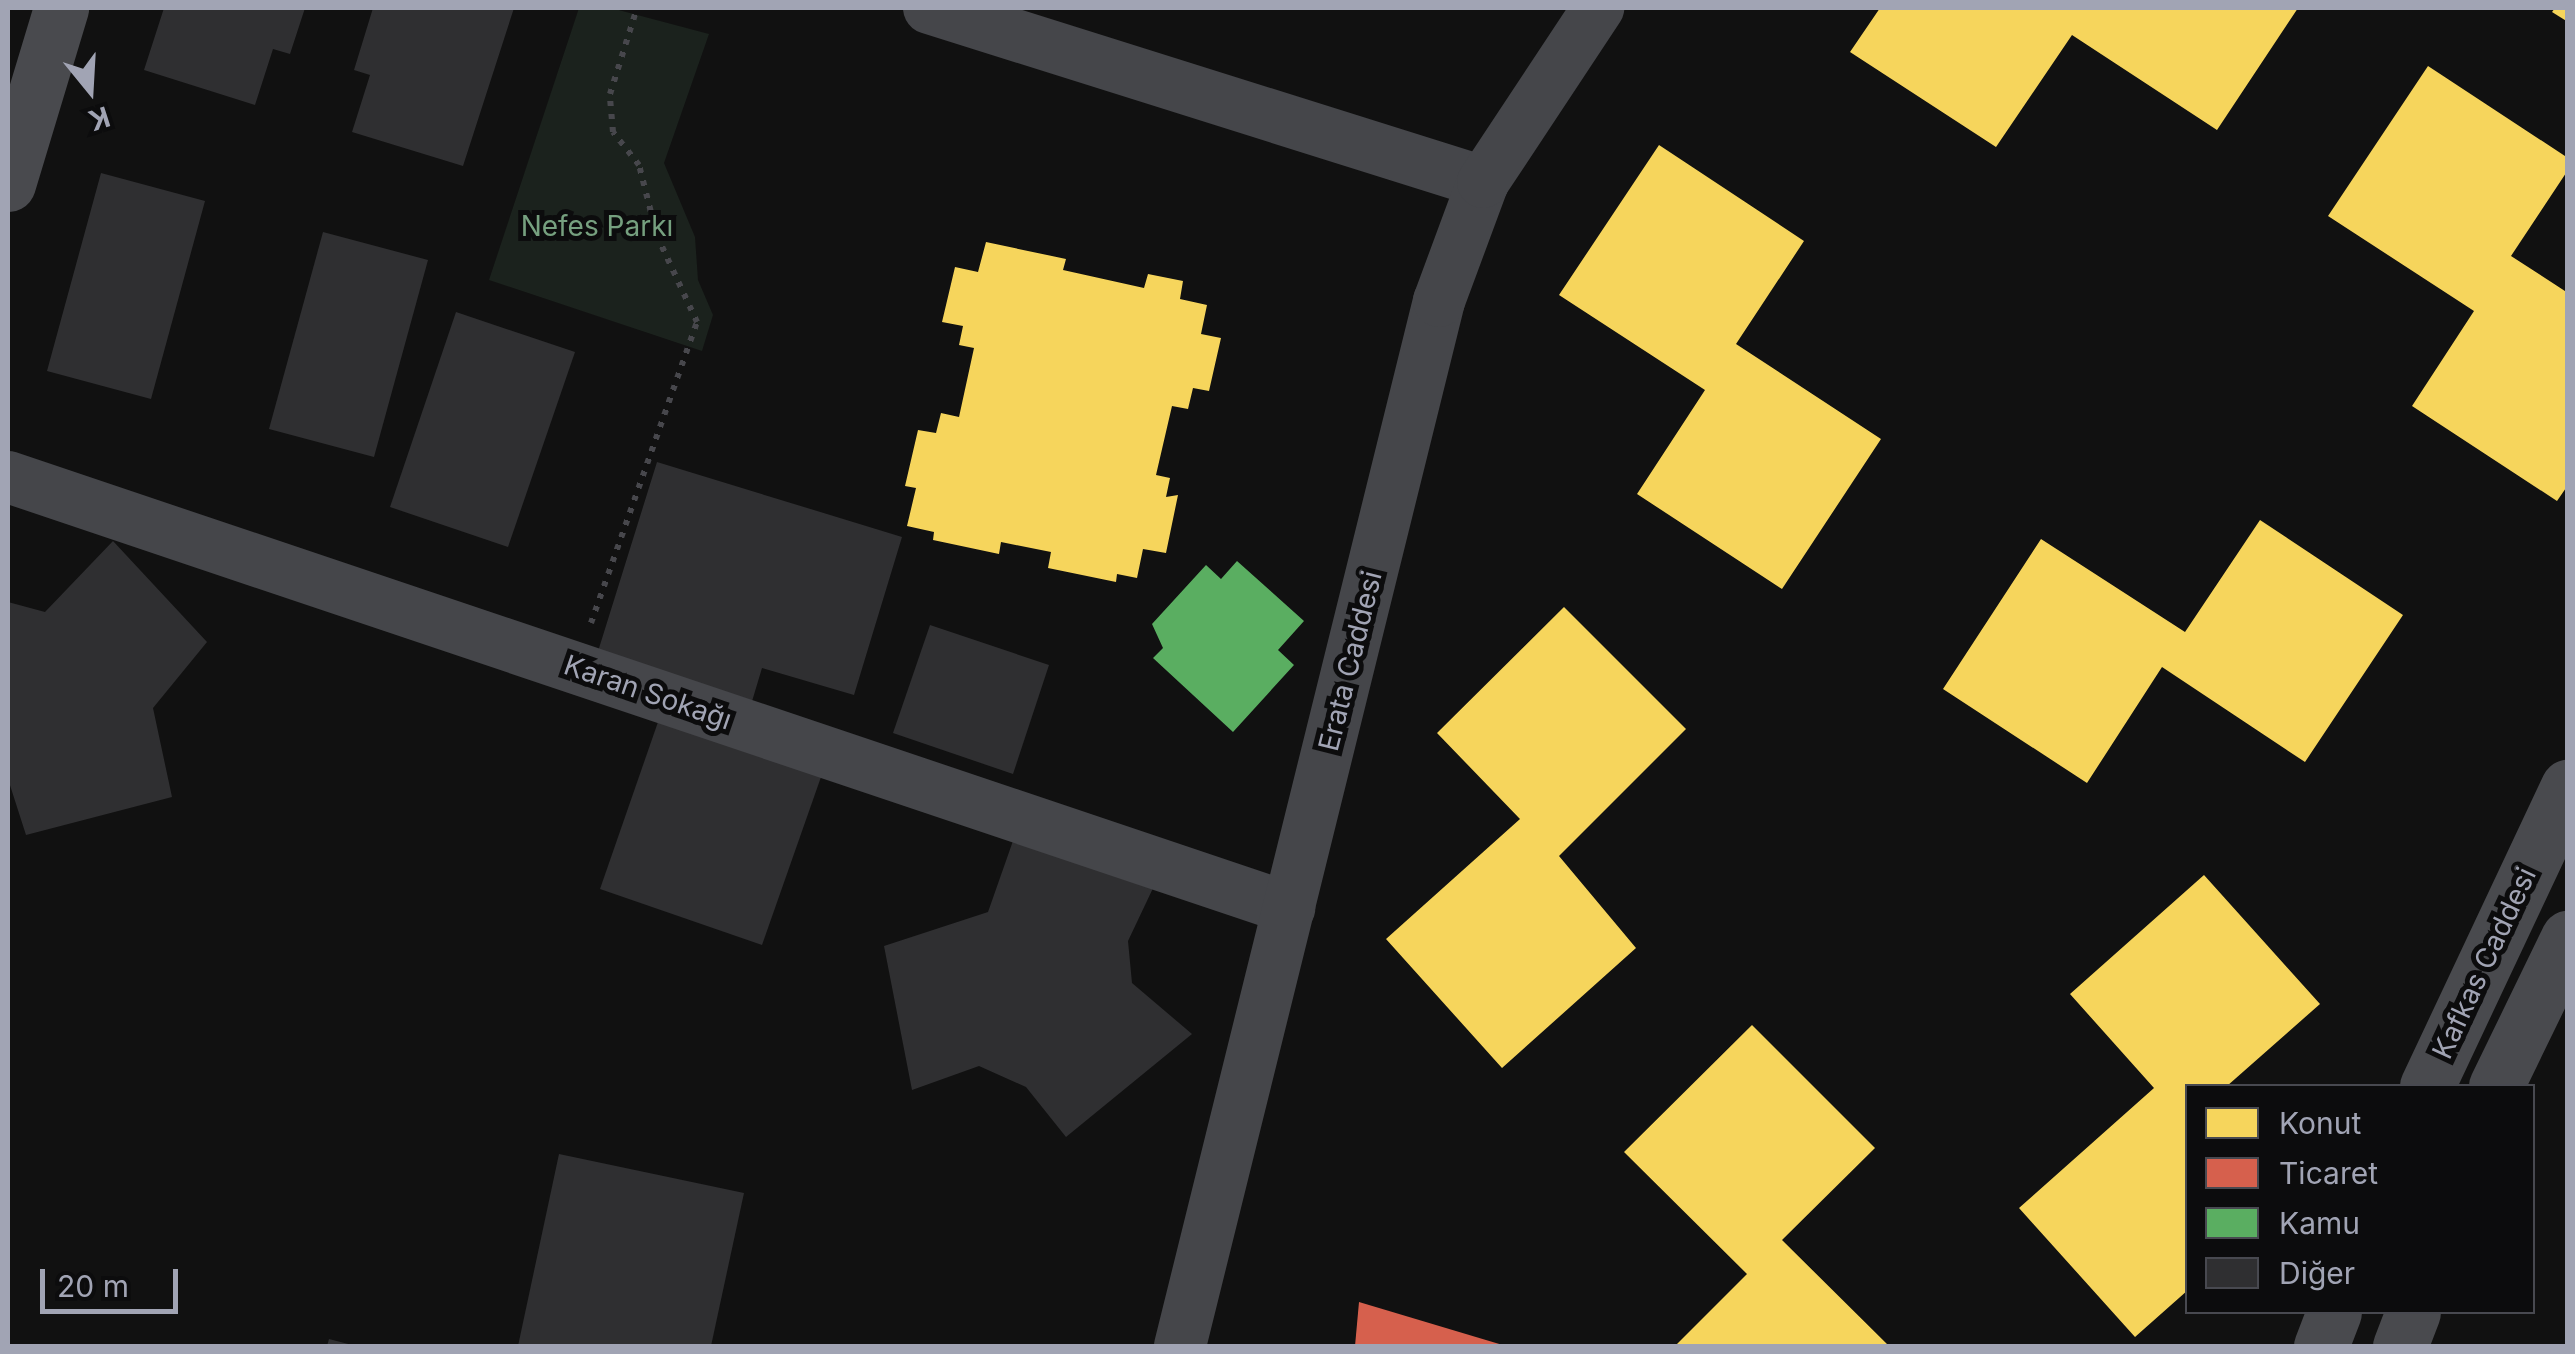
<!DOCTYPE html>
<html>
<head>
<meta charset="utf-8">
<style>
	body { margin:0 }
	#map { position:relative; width:2575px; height:1354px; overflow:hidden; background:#111; font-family:Inter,sans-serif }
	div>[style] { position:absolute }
	.green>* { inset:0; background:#1b221d }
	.homes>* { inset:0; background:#f6d55c }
	.shops>* { inset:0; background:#d6604d }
	.public>* { inset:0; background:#5aae61 }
	.building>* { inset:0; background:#2f2f31 }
	.path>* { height:6px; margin-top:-3px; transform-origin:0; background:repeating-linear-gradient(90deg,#47474c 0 5px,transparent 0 13px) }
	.street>* { height:52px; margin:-26px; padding:0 26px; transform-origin:26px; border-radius:26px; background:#45464a }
	.secondary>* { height:55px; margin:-27.5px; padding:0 27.5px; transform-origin:27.5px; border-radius:27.5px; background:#494a4e }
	span { translate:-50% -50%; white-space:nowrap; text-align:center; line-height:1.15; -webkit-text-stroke:10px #0c0c0d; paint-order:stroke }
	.park-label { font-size:28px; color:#76a07f }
	.street-label { font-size:28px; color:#a1a4b4 }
	.frame { position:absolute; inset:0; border:10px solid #a1a4b4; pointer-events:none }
	.legend { position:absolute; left:2185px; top:1084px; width:350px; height:230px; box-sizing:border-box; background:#0c0c0d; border:2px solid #484950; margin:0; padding:12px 18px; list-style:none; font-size:30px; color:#a1a4b4 }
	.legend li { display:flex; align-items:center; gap:20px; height:50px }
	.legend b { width:50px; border:2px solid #484950 }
	.north { position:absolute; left:40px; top:40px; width:100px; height:100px; -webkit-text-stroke:8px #0c0c0d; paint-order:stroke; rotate:162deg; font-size:28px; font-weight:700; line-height:40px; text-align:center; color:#a1a4b4 }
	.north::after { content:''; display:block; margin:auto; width:35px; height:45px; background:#a1a4b4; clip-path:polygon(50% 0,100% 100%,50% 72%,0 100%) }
	.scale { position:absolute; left:40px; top:1269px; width:138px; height:45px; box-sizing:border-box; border:5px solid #a1a4b4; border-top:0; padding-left:12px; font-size:30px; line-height:35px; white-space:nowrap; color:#a1a4b4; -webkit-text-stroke:8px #0c0c0d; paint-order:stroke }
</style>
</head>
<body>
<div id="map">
	<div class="green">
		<div style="clip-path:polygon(579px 8px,611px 8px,709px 34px,664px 163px,695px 237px,698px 280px,713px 315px,702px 351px,489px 280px)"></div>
	</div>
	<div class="homes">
		<div style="clip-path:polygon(1880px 8px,2298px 8px,2217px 130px,2072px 35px,1996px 147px,1850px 52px)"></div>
		<div style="clip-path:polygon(2555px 8px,2568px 8px,2568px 22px,2552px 12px)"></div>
		<div style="clip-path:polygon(2428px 66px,2568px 158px,2568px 170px,2511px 256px,2568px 293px,2568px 485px,2557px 501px,2412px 406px,2474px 311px,2328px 216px)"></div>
		<div style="clip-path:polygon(1659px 145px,1804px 241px,1736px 344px,1881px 439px,1782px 589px,1637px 494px,1705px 390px,1559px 295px)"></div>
		<div style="clip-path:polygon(986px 242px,1066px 259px,1063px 270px,1144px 288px,1148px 274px,1183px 281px,1180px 299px,1207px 305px,1201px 334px,1221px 338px,1209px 391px,1193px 388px,1188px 409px,1172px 406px,1156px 475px,1170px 478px,1166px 497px,1178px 495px,1166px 553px,1143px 549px,1137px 578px,1117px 574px,1116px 582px,1048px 568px,1051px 552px,1001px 542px,999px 554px,933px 540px,934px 532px,907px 526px,916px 488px,905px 486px,918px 430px,936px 433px,941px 413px,959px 417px,974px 348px,959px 345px,963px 326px,942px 322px,955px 267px,978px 272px)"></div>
		<div style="clip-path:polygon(2260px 520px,2403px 615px,2305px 762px,2162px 667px,2087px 783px,1943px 689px,2041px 539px,2185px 632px)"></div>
		<div style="clip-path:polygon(1564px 607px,1686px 729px,1559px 856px,1636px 948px,1502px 1068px,1386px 939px,1520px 819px,1437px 733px)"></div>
		<div style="clip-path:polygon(2204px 875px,2320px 1004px,2227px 1086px,2188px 1086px,2188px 1290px,2135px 1337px,2019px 1208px,2154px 1088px,2070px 994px)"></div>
		<div style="clip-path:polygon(1752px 1025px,1875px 1148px,1782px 1240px,1889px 1346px,1675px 1346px,1747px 1274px,1624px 1152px)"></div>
	</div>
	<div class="shops">
		<div style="clip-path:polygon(1359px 1302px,1506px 1346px,1355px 1346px)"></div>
	</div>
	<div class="public">
		<div style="clip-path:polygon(1237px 561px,1304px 621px,1278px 650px,1294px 665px,1233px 732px,1153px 658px,1163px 648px,1152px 624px,1206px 565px,1221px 579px)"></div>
	</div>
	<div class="building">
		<div style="clip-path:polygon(164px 8px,305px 8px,290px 54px,273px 49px,255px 105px,144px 70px)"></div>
		<div style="clip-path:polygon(373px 8px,514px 8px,463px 166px,352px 132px,370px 75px,354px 70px)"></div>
		<div style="clip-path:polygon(101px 173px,205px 201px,151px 399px,47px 371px)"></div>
		<div style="clip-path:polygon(323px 232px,428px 260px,374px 457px,269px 429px)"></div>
		<div style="clip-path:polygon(456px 312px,575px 352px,508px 547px,390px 507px)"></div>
		<div style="clip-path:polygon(657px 462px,902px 537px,854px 695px,762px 668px,750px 708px,595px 661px)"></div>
		<div style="clip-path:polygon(113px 541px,207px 642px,153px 708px,172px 797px,26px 835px,8px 779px,8px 602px,45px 612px)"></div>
		<div style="clip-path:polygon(930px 625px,1049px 665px,1013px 774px,893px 733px)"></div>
		<div style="clip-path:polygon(658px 722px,821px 777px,762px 945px,600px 889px)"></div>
		<div style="clip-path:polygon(1014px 838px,1155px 884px,1128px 941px,1132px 983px,1192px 1034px,1066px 1137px,1026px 1087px,979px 1066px,912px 1090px,884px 946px,988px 912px)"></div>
		<div style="clip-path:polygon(559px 1154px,744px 1193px,711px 1346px,518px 1346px)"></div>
		<div style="clip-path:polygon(329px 1339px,352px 1345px,352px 1346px,327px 1346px)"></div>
	</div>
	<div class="path">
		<div style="left:591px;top:623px;width:319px;rotate:-70.6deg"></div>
		<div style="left:697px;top:322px;width:95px;rotate:-114.9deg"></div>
		<div style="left:657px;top:236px;width:73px;rotate:-104.2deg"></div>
		<div style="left:639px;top:165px;width:42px;rotate:-128.2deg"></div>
		<div style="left:613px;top:132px;width:38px;rotate:-95deg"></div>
		<div style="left:610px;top:94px;width:90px;rotate:-72.6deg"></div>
	</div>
	<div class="street">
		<div style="left:929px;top:8px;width:581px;rotate:17.44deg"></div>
		<div style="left:8px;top:477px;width:1352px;rotate:18.6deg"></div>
		<div style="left:1180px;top:1346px;width:1077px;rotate:-76.08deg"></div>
		<div style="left:1439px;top:301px;width:127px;rotate:-69.7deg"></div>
		<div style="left:1483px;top:182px;width:209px;rotate:-56.5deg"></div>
	</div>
	<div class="secondary">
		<div style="left:8px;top:184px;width:184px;rotate:-73.2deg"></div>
		<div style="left:2427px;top:1086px;width:331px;rotate:-64.8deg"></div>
		<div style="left:2496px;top:1086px;width:165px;rotate:-64.1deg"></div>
		<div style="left:2321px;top:1346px;width:36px;rotate:-69deg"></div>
		<div style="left:2400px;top:1346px;width:36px;rotate:-69deg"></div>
	</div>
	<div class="park-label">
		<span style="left:597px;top:226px">Nefes Parkı</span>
	</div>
	<div class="street-label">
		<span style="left:1350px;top:661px;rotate:-76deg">Erata Caddesi</span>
		<span style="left:648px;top:692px;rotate:19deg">Karan Sokağı</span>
		<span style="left:2484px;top:963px;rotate:-65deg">Kafkas Caddesi</span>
	</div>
	<div class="frame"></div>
	<ul class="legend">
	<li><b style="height:28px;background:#f6d55c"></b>Konut</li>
	<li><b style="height:28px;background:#d6604d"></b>Ticaret</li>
	<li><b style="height:28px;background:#5aae61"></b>Kamu</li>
	<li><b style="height:28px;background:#2f2f31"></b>Diğer</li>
	</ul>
	<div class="north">K</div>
	<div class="scale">20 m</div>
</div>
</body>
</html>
